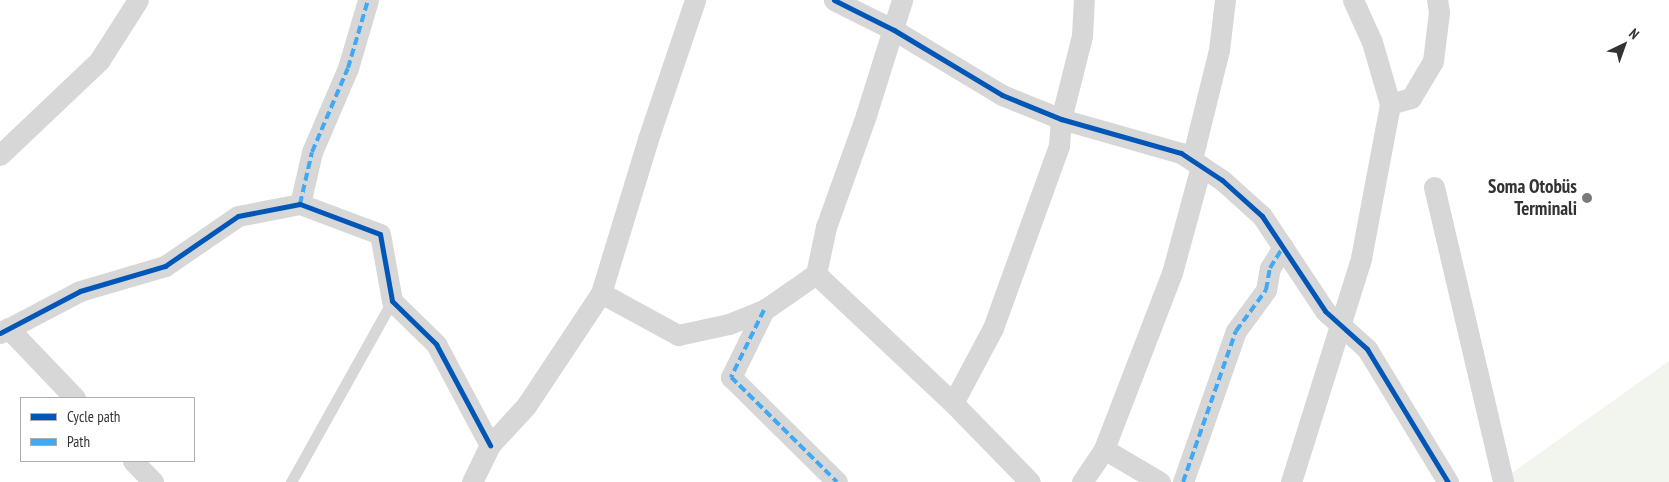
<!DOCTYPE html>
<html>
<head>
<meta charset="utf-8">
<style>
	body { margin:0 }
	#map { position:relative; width:1669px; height:482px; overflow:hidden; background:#fff; font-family:"PT Sans Narrow",sans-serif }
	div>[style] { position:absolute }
	.green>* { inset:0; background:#f1f5ed }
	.service>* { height:11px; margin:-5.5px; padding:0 5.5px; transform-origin:5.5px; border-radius:5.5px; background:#d7d7d7 }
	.minor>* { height:21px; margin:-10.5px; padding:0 10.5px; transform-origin:10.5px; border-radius:10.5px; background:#d7d7d7 }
	.quiet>* { height:4px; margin-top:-2px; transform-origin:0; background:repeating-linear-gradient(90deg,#3fa9f5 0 8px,transparent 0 12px) }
	.cycleway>* { height:5px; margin:-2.5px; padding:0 2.5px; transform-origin:2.5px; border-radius:2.5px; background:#0057b8 }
	.dots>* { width:14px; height:14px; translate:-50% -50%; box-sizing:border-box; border:2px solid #fff; border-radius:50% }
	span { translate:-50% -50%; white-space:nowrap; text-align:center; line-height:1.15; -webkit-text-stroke:5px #fff; paint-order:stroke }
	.poi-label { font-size:19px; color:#333; font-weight:700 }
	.right { translate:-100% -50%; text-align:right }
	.legend { position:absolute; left:20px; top:397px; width:175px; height:65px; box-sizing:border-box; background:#fff; border:1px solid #adadad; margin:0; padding:6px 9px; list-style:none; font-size:15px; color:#333 }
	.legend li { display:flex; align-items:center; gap:10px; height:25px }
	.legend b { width:25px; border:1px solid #adadad }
	.north { position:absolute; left:1599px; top:20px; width:50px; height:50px; -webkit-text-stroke:4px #fff; paint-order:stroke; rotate:42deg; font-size:14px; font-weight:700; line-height:20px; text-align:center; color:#333 }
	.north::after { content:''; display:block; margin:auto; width:18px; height:22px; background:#333; clip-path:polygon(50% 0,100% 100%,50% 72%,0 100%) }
</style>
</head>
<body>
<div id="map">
	<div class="green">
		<div style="clip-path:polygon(1669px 361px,1669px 482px,1512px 482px,1509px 475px)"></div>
	</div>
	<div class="service">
		<div style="left:291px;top:482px;width:207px;rotate:-60.8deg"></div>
	</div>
	<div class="minor">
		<div style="left:834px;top:0;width:67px;rotate:26.6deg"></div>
		<div style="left:894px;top:30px;width:126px;rotate:31deg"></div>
		<div style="left:1002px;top:95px;width:64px;rotate:22.1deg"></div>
		<div style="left:1061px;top:119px;width:125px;rotate:15.8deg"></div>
		<div style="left:1181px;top:153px;width:49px;rotate:33.4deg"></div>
		<div style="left:1222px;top:180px;width:54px;rotate:42deg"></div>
		<div style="left:1262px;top:216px;width:114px;rotate:56.4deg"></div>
		<div style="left:1325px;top:311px;width:57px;rotate:42.1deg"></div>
		<div style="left:1367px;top:349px;width:156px;rotate:58.7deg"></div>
		<div style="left:1390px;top:104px;width:22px;rotate:-16deg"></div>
		<div style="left:1411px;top:98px;width:43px;rotate:-59.3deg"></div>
		<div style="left:1433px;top:61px;width:49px;rotate:-83deg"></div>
		<div style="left:1439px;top:12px;width:12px;rotate:-99deg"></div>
		<div style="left:0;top:155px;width:137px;rotate:-43.5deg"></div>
		<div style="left:99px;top:61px;width:72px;rotate:-57.4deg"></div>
		<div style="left:1192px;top:159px;width:112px;rotate:-76.1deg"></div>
		<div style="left:1219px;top:50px;width:50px;rotate:-83.2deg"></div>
		<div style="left:1434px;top:187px;width:303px;rotate:76.8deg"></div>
		<div style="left:300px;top:204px;width:53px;rotate:-77deg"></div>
		<div style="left:312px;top:152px;width:91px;rotate:-66.8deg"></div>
		<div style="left:348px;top:68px;width:71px;rotate:-73.6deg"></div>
		<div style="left:816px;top:274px;width:188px;rotate:43.3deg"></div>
		<div style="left:953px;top:403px;width:110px;rotate:45.7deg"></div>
		<div style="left:601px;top:293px;width:88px;rotate:28.6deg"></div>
		<div style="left:678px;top:335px;width:52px;rotate:-12.2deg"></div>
		<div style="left:729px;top:324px;width:38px;rotate:-22deg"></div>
		<div style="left:764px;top:310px;width:63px;rotate:-34.7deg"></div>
		<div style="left:816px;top:274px;width:48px;rotate:-78deg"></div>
		<div style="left:826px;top:227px;width:119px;rotate:-70.3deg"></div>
		<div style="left:866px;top:115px;width:121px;rotate:-72.6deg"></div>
		<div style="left:764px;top:310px;width:75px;rotate:116.2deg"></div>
		<div style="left:731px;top:377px;width:149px;rotate:44.7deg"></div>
		<div style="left:8px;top:328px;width:97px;rotate:46.3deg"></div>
		<div style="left:0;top:333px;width:90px;rotate:-27.7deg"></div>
		<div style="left:80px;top:291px;width:89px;rotate:-16.4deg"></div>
		<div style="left:165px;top:266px;width:88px;rotate:-34.4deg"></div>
		<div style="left:238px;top:216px;width:63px;rotate:-11deg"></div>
		<div style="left:300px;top:204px;width:85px;rotate:20.6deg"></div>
		<div style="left:380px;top:234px;width:68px;rotate:79.8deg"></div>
		<div style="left:392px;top:301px;width:62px;rotate:44.3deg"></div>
		<div style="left:436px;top:344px;width:115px;rotate:61.9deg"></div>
		<div style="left:953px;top:403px;width:85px;rotate:-61.9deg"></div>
		<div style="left:993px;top:328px;width:194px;rotate:-70.1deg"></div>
		<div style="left:1059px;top:146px;width:27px;rotate:-86deg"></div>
		<div style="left:1061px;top:119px;width:86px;rotate:-75.8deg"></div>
		<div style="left:1082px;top:36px;width:36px;rotate:-87deg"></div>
		<div style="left:1104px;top:449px;width:65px;rotate:30.5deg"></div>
		<div style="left:133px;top:461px;width:29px;rotate:46deg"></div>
		<div style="left:472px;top:482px;width:41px;rotate:-64.1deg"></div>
		<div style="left:490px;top:445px;width:53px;rotate:-47.3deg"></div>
		<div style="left:526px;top:406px;width:136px;rotate:-56.4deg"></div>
		<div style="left:601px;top:293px;width:161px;rotate:-73deg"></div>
		<div style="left:648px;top:139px;width:147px;rotate:-71.3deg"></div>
		<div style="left:1082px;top:482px;width:40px;rotate:-56deg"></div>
		<div style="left:1104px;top:449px;width:189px;rotate:-68.9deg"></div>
		<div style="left:1172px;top:273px;width:111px;rotate:-74.8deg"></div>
		<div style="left:1183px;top:482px;width:160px;rotate:-70.7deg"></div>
		<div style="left:1236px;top:331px;width:51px;rotate:-53.8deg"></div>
		<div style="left:1266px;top:290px;width:22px;rotate:-80deg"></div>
		<div style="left:1270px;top:268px;width:25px;rotate:-58deg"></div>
		<div style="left:1291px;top:482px;width:235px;rotate:-72.6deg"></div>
		<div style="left:1361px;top:258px;width:157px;rotate:-79.3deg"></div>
		<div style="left:1390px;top:104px;width:65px;rotate:-106.2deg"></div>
		<div style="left:1372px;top:42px;width:46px;rotate:-114.3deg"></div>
	</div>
	<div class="quiet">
		<div style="left:300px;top:204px;width:53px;rotate:-77deg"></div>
		<div style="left:312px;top:152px;width:91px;rotate:-66.8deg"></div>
		<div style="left:348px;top:68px;width:71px;rotate:-73.6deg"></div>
		<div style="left:764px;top:310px;width:75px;rotate:116.2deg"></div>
		<div style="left:731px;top:377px;width:149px;rotate:44.7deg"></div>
		<div style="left:1183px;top:482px;width:160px;rotate:-70.7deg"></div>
		<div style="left:1236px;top:331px;width:51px;rotate:-53.8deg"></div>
		<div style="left:1266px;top:290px;width:22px;rotate:-80deg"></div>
		<div style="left:1270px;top:268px;width:25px;rotate:-58deg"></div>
	</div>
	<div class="cycleway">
		<div style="left:834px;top:0;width:67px;rotate:26.6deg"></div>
		<div style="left:894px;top:30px;width:126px;rotate:31deg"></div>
		<div style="left:1002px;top:95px;width:64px;rotate:22.1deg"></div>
		<div style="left:1061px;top:119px;width:125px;rotate:15.8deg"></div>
		<div style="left:1181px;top:153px;width:49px;rotate:33.4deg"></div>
		<div style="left:1222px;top:180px;width:54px;rotate:42deg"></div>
		<div style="left:1262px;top:216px;width:114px;rotate:56.4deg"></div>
		<div style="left:1325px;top:311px;width:57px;rotate:42.1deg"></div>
		<div style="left:1367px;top:349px;width:156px;rotate:58.7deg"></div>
		<div style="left:0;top:333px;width:90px;rotate:-27.7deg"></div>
		<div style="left:80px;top:291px;width:89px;rotate:-16.4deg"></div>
		<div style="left:165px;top:266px;width:88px;rotate:-34.4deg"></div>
		<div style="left:238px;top:216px;width:63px;rotate:-11deg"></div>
		<div style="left:300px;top:204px;width:85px;rotate:20.6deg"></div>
		<div style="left:380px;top:234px;width:68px;rotate:79.8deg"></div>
		<div style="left:392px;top:301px;width:62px;rotate:44.3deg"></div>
		<div style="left:436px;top:344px;width:115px;rotate:61.9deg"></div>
	</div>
	<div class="dots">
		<div style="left:1587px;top:198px;background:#7a7a7a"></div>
	</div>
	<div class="poi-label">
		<span class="right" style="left:1577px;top:198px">Soma Otobüs<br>Terminali</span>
	</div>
	<ul class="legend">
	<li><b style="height:6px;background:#0057b8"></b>Cycle path</li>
	<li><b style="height:6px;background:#3fa9f5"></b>Path</li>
	</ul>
	<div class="north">N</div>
</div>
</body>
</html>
